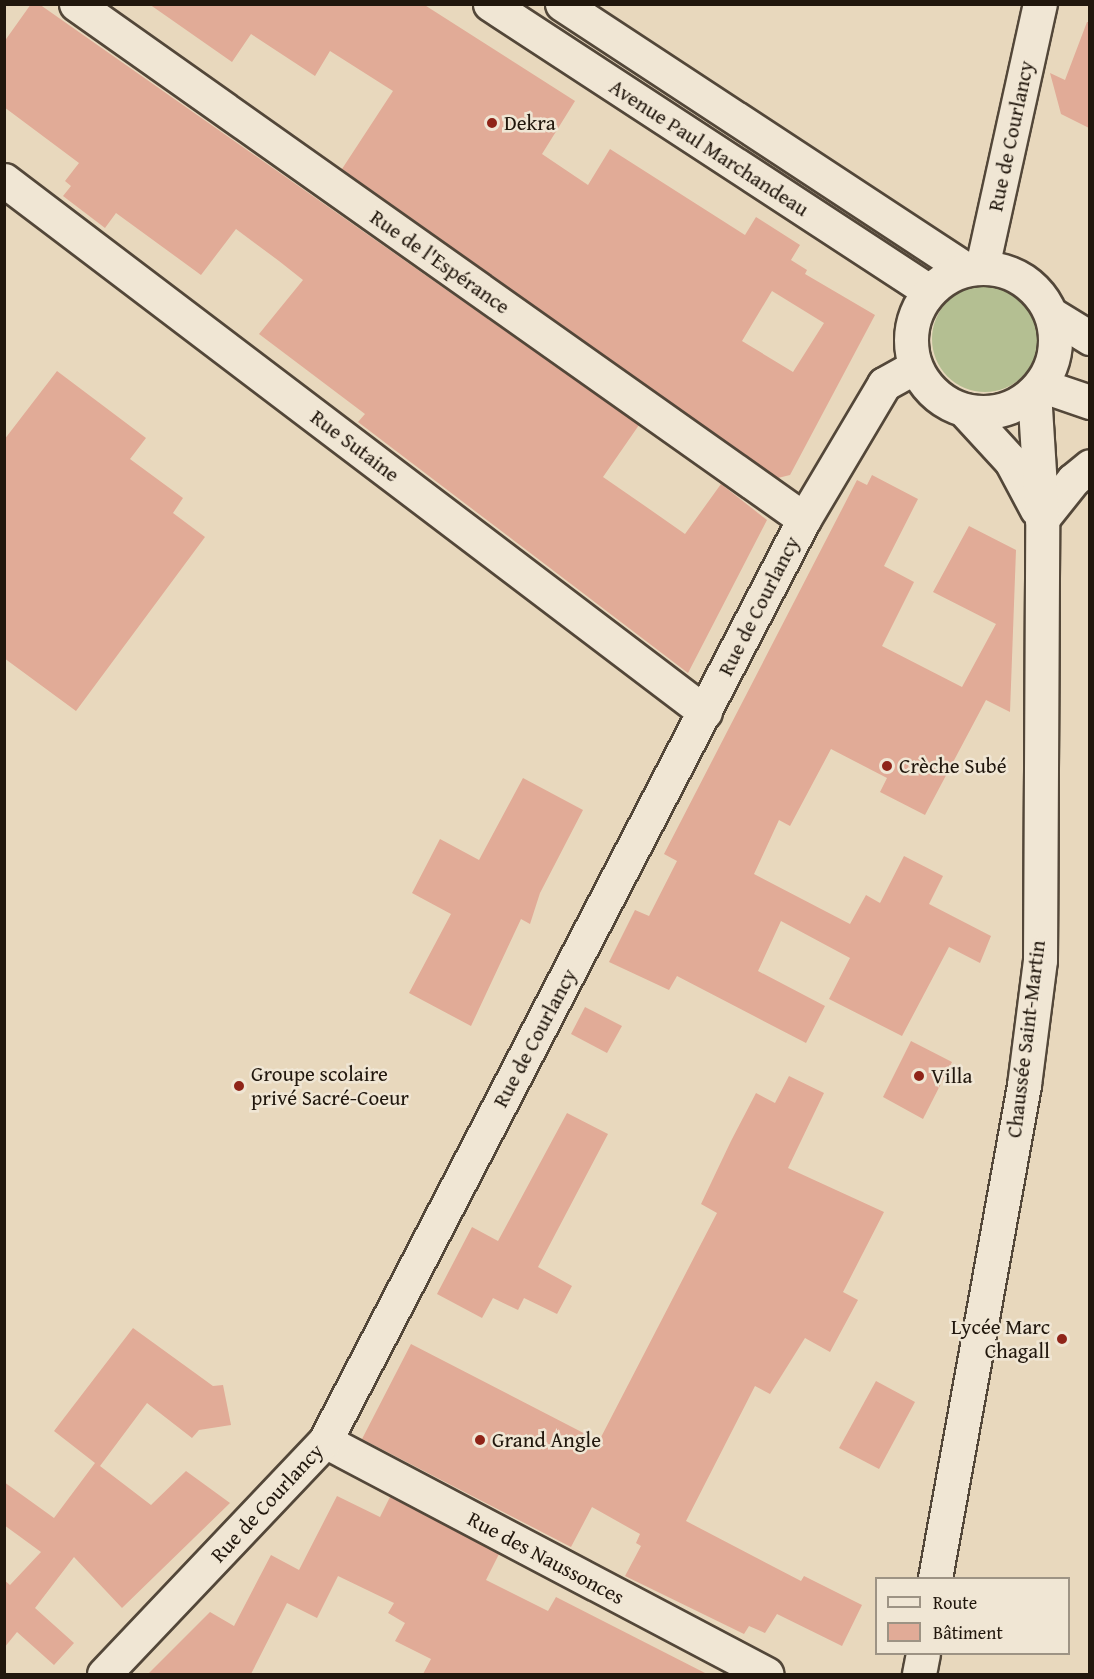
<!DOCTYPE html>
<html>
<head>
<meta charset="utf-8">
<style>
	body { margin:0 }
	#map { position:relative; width:1094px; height:1679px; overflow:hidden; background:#e8d8bd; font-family:"Gentium Book Plus",serif }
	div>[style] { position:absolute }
	.green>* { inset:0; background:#b4bf92 }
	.round { border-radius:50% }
	.building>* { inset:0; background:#e1ab97 }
	.roads { filter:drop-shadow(2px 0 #534739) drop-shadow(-2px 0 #534739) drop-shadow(0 2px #534739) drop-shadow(0 -2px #534739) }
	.street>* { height:33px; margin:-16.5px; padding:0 16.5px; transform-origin:16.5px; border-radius:16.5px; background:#f0e6d4 }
	.street>.ring { margin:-16.5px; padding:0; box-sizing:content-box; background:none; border:33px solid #f0e6d4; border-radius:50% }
	.dots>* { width:16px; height:16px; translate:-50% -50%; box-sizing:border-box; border:3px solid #f0e6d4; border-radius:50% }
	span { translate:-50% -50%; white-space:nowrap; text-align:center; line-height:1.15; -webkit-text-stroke:5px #f0e6d4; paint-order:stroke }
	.poi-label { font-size:21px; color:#21170d }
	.left { translate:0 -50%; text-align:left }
	.right { translate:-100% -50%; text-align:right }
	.street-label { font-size:21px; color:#21170d }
	.frame { position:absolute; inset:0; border:6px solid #21170d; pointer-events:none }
	.legend { position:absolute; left:875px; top:1577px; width:195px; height:78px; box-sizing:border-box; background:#f0e6d4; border:2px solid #9d9384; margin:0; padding:8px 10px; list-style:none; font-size:18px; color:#21170d }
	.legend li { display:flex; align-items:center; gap:12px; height:30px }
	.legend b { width:30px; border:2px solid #9d9384 }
</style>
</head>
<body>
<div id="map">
	<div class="green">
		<div class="round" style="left:932px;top:286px;width:106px;height:106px"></div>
	</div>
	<div class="building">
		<div style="clip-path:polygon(31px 4px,39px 4px,639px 425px,603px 477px,645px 506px,685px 534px,721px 484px,767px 520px,688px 673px,358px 422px,365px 414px,259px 334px,303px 280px,279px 261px,236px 229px,201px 275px,116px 213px,105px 228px,63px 196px,71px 186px,65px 181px,79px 163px,4px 107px,4px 42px)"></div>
		<div style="clip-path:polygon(evenodd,149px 4px,423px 4px,575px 101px,542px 154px,588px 185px,610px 149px,745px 235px,756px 217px,800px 245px,791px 260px,807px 270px,805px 274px,875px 315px,790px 475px,778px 478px,342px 169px,393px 91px,330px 51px,315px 76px,251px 34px,232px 62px,149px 4px,772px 291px,824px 323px,793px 372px,742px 341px,772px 291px)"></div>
		<div style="clip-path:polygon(1087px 22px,1089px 22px,1089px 128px,1061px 114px,1050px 73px,1065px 80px)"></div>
		<div style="clip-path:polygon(57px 371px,146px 438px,130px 459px,183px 498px,173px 513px,205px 537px,76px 711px,4px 658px,4px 440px)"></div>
		<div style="clip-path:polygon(872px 475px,918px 499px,884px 566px,914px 582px,882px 646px,962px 687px,996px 624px,933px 592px,969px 526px,1016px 550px,1010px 712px,986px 700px,925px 815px,880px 792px,887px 778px,831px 749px,790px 826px,779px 820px,754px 874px,850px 924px,866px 895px,880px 903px,904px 856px,943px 876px,929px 904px,991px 936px,980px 963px,949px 947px,902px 1036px,829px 999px,850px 958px,781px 921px,758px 971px,825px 1006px,806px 1043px,677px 976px,669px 990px,609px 962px,635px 910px,649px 916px,677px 861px,664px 854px,857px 480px,867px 485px)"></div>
		<div style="clip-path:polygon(523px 778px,583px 810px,540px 893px,530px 924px,521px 919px,471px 1026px,409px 993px,451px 914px,412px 893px,440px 839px,479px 860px)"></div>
		<div style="clip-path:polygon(585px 1007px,622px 1026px,607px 1053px,571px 1034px)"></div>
		<div style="clip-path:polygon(911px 1041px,952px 1062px,923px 1119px,883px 1097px)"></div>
		<div style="clip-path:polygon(789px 1076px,824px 1093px,788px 1168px,884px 1212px,843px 1292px,858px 1300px,830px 1352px,805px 1338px,770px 1394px,755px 1386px,686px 1521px,801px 1581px,804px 1576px,862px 1605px,842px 1646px,777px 1614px,765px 1633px,749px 1626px,744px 1634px,625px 1576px,641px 1546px,636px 1543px,640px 1534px,592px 1507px,571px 1547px,362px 1439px,411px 1344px,599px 1441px,717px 1213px,701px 1204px,731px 1141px,756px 1093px,775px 1103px)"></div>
		<div style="clip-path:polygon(567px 1113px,608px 1134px,538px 1267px,572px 1286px,557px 1314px,524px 1298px,518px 1310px,493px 1298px,482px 1318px,437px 1294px,472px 1227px,498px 1241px)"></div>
		<div style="clip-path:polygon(133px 1328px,213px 1386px,223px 1385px,231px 1425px,199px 1430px,192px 1438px,147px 1403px,100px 1466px,151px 1505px,186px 1471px,230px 1503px,122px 1608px,74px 1557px,35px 1608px,74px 1643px,54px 1665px,17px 1632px,4px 1648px,4px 1580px,10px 1585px,41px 1552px,4px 1525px,4px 1482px,54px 1518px,95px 1463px,54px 1431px)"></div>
		<div style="clip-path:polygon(876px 1381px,915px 1402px,879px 1469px,839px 1448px)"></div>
		<div style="clip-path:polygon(337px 1496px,380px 1517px,390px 1497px,499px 1554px,486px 1580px,548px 1611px,556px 1597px,707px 1674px,423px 1674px,431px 1659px,395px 1641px,405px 1623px,388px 1613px,394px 1603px,338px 1576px,317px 1618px,287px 1603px,251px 1674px,148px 1674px,210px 1612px,234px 1626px,271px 1555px,299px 1570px)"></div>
	</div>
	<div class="roads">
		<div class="street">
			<div style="left:76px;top:4px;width:892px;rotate:35.28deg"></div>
			<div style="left:490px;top:4px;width:524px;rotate:33.17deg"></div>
			<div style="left:562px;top:4px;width:482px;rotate:33.3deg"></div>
			<div style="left:4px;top:180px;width:880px;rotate:37.2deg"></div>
			<div style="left:982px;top:267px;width:269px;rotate:-77.6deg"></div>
			<div class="ring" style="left:911px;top:268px;width:111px;height:111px"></div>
			<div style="left:1051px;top:314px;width:46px;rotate:31.6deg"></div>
			<div style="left:1040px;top:385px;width:53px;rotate:18.8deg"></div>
			<div style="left:965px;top:411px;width:68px;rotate:47.4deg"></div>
			<div style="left:1011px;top:461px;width:55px;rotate:62deg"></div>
			<div style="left:1042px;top:519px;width:50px;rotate:-51.5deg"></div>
			<div style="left:1073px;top:480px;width:22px;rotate:-39deg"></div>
			<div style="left:325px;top:1441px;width:499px;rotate:27.8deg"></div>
			<div style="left:935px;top:1578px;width:501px;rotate:-79.77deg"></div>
			<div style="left:1024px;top:1085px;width:126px;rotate:-82.7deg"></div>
			<div style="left:1040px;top:960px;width:441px;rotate:-89.7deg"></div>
			<div style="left:1042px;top:519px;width:126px;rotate:-93.6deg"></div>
			<div style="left:104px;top:1674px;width:321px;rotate:-46.5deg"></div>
			<div style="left:325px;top:1441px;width:1039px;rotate:-62.55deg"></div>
			<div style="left:804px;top:519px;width:157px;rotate:-59.3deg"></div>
			<div style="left:884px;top:384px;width:35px;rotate:-29deg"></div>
			<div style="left:919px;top:1674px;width:20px;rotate:-79deg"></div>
		</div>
	</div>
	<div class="dots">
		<div style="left:492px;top:123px;background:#8f2418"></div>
		<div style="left:887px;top:766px;background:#8f2418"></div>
		<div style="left:919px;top:1076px;background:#8f2418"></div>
		<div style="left:239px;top:1086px;background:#8f2418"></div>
		<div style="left:1062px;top:1339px;background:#8f2418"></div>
		<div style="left:480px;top:1440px;background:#8f2418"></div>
	</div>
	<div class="poi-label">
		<span class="left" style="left:504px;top:123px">Dekra</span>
		<span class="left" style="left:899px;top:766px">Crèche Subé</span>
		<span class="left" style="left:251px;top:1086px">Groupe scolaire<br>privé Sacré-Coeur</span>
		<span class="left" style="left:931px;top:1076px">Villa</span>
		<span class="right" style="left:1050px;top:1339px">Lycée Marc<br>Chagall</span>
		<span class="left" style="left:492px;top:1440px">Grand Angle</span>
	</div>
	<div class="street-label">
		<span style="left:1011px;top:136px;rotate:-78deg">Rue de Courlancy</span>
		<span style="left:709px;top:148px;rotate:33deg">Avenue Paul Marchandeau</span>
		<span style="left:440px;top:262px;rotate:35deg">Rue de l'Espérance</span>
		<span style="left:355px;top:446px;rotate:37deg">Rue Sutaine</span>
		<span style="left:759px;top:606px;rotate:-63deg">Rue de Courlancy</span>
		<span style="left:535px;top:1038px;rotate:-62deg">Rue de Courlancy</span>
		<span style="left:1026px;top:1039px;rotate:-83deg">Chaussée Saint-Martin</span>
		<span style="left:267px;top:1503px;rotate:-47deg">Rue de Courlancy</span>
		<span style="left:546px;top:1558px;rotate:28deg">Rue des Naussonces</span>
	</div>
	<div class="frame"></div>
	<ul class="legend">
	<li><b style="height:8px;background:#f0e6d4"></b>Route</li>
	<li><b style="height:16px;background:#e1ab97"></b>Bâtiment</li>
	</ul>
</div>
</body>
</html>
